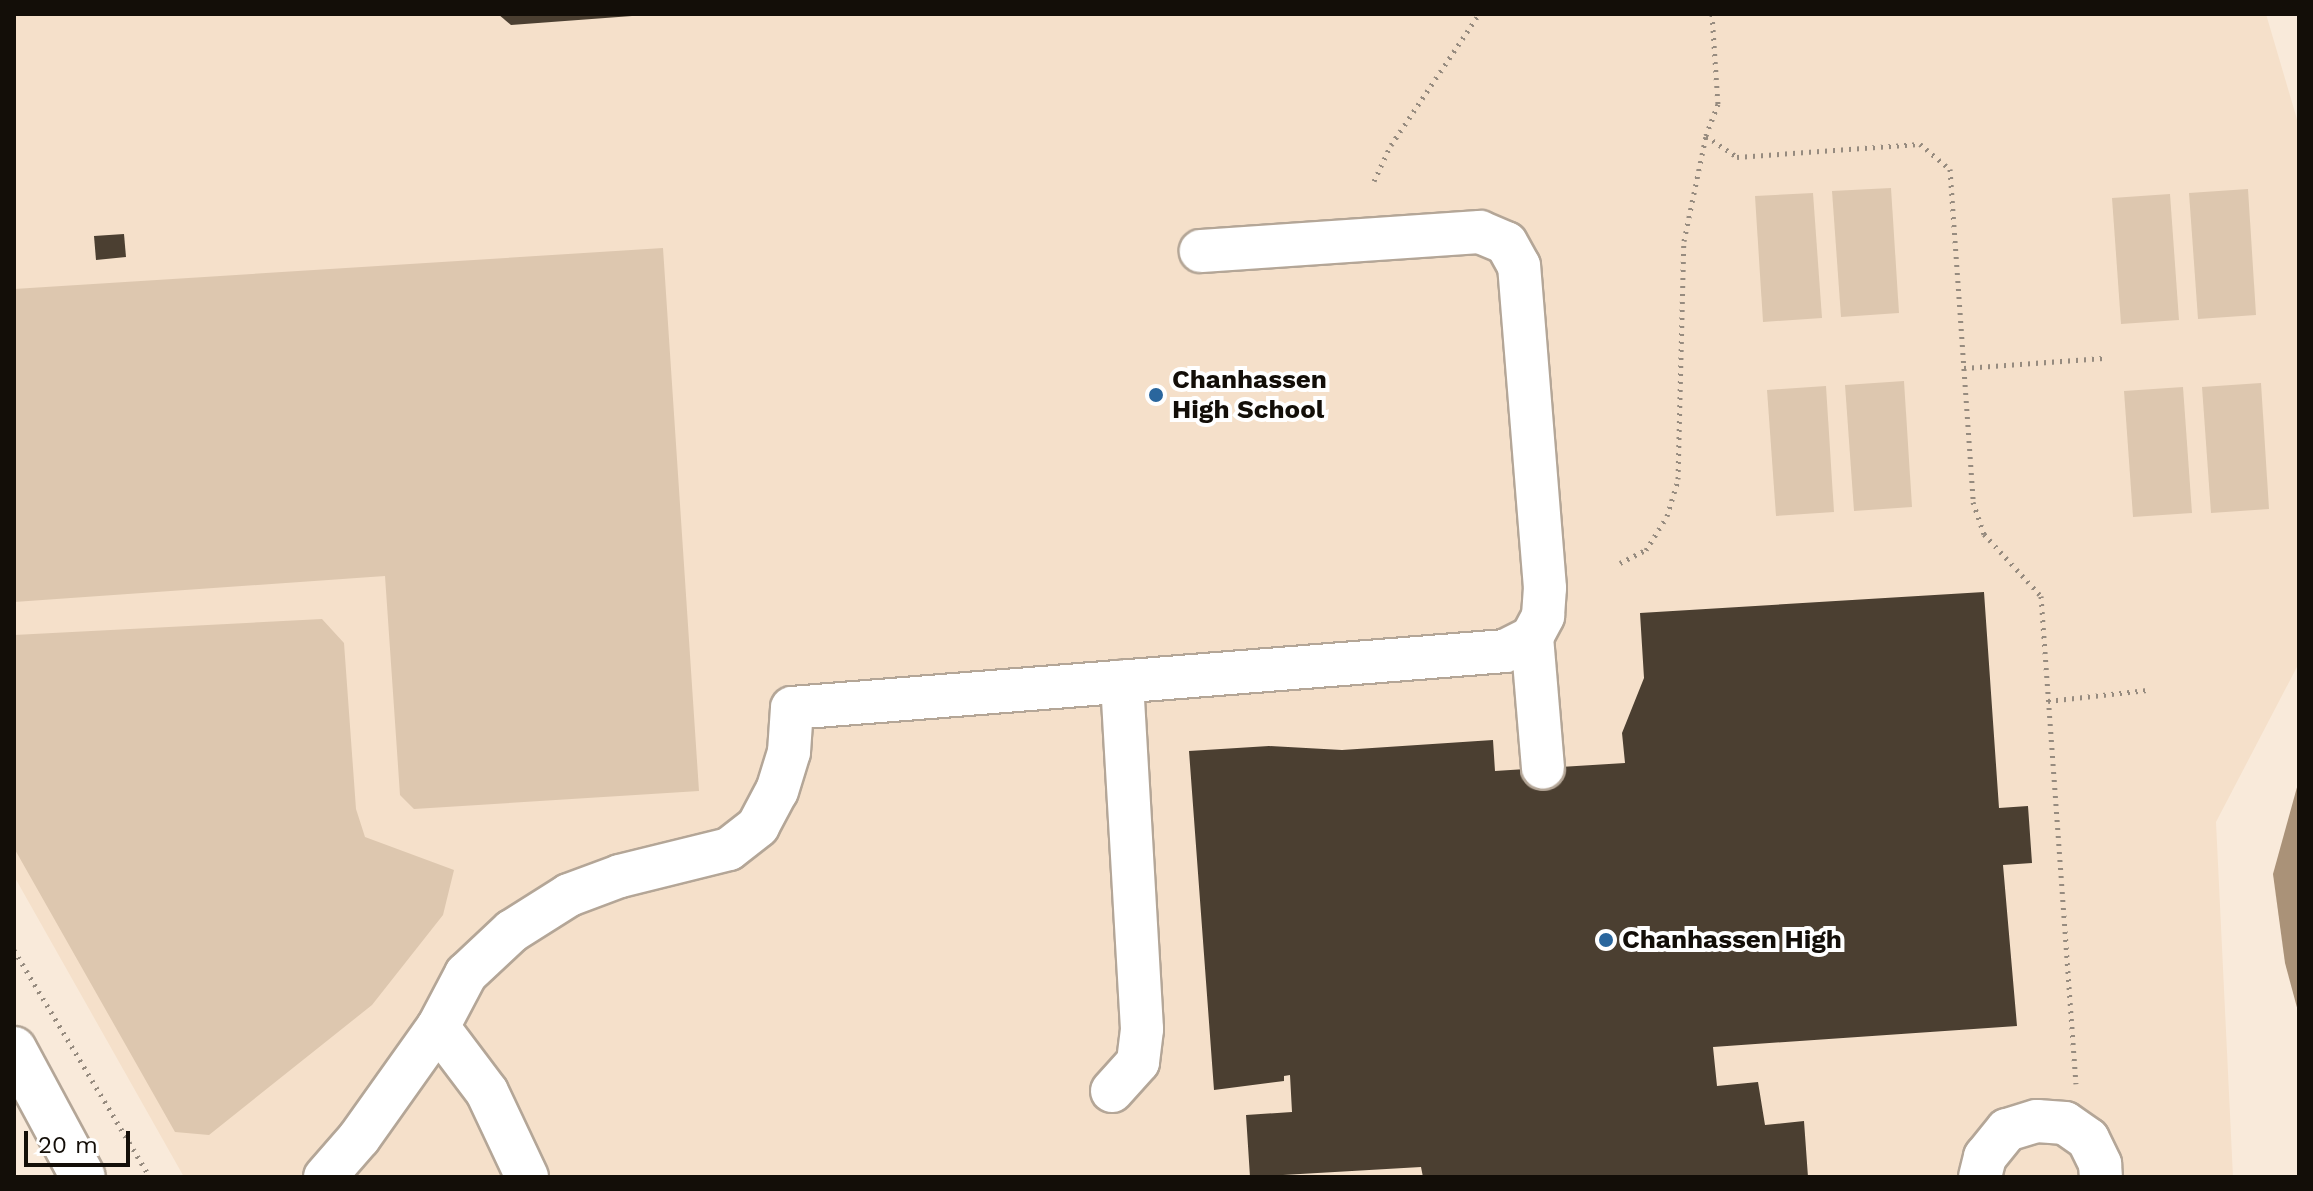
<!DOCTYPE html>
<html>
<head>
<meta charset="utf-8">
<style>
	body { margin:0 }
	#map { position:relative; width:2313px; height:1191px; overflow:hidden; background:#f9eada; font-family:"Work Sans",sans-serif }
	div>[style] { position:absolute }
	.built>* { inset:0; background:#f5e0ca }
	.green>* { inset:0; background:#ddc7af }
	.water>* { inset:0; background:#aa9278 }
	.building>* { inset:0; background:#4b3f31 }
	.path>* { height:5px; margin-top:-2.5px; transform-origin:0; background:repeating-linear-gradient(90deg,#968b7f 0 2px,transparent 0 8px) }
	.roads { filter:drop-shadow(2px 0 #b4a697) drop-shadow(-2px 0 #b4a697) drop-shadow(0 2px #b4a697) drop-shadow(0 -2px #b4a697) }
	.minor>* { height:42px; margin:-21px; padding:0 21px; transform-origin:21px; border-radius:21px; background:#fff }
	.major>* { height:44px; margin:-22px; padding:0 22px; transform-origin:22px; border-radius:22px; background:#fff }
	.dots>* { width:22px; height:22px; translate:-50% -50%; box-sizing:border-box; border:4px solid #fff; border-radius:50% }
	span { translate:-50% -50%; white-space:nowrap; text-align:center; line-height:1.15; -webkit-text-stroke:8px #fff; paint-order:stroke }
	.poi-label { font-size:26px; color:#130e08; font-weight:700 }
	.left { translate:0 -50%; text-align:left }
	.frame { position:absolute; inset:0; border:16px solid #130e08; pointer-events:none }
	.scale { position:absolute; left:24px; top:1131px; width:106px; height:36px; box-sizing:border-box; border:4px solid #130e08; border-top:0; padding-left:10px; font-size:24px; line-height:28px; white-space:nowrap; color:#130e08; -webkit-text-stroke:6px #fff; paint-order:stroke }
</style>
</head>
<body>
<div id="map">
	<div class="built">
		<div style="clip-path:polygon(14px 14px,2266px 14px,2299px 126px,2299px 663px,2216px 822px,2233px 1177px,184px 1177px,14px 876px)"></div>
	</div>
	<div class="green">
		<div style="clip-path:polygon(1891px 188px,1899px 313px,1841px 317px,1832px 191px)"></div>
		<div style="clip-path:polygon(2248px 189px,2256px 315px,2198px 319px,2189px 193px)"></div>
		<div style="clip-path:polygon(1813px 193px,1822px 318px,1763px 322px,1755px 196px)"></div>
		<div style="clip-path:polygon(2170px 194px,2179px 320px,2121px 324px,2112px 198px)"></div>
		<div style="clip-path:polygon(663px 248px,699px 791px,414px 809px,400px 795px,385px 576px,14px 602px,14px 289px)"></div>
		<div style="clip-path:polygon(1904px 381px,1912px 507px,1854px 511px,1845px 385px)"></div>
		<div style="clip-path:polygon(2261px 383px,2269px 509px,2211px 513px,2202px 387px)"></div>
		<div style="clip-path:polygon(1826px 386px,1834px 512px,1776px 516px,1767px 390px)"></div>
		<div style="clip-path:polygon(2183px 387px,2192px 513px,2133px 517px,2124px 391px)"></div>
		<div style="clip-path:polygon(322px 619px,344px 643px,356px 809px,365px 837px,454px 870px,443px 915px,372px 1005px,209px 1135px,175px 1132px,14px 848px,14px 635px)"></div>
	</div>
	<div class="water">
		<div style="clip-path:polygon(2299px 780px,2299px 1015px,2285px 963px,2273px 874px)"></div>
	</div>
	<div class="building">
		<div style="clip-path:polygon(498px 14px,632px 14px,632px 16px,511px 25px)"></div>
		<div style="clip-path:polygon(124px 234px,126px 257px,96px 260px,94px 236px)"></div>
		<div style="clip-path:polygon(1984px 592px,1999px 808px,2028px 806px,2032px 863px,2003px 865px,2017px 1026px,1713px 1047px,1717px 1086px,1758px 1082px,1765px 1125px,1804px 1121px,1808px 1177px,1423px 1177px,1421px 1167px,1250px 1177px,1246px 1115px,1292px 1112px,1290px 1075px,1284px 1076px,1284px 1081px,1214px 1090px,1189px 751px,1269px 746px,1342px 750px,1493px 740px,1495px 771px,1625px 763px,1622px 733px,1644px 678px,1640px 613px)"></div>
	</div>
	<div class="path">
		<div style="left:1712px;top:14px;width:90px;rotate:86.2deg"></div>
		<div style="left:1718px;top:104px;width:34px;rotate:111deg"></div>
		<div style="left:1706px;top:136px;width:37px;rotate:34deg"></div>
		<div style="left:1737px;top:157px;width:183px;rotate:-4.1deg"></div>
		<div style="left:1920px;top:144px;width:39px;rotate:40deg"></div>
		<div style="left:1950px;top:169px;width:334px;rotate:86deg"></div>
		<div style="left:1973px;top:502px;width:34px;rotate:71deg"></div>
		<div style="left:1984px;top:534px;width:84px;rotate:47.4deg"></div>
		<div style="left:2041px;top:596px;width:489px;rotate:85.9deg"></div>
		<div style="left:1374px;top:181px;width:40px;rotate:-65deg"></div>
		<div style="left:1391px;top:145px;width:158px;rotate:-56.1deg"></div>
		<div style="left:1964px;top:368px;width:140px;rotate:-4.1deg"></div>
		<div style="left:1620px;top:563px;width:29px;rotate:-27deg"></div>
		<div style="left:1646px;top:550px;width:40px;rotate:-58deg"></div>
		<div style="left:1667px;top:516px;width:39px;rotate:-73deg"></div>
		<div style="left:1678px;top:479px;width:238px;rotate:-88.6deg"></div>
		<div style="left:1684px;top:241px;width:107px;rotate:-78.2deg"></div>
		<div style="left:2048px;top:701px;width:100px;rotate:-6.3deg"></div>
		<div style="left:14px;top:950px;width:265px;rotate:59.1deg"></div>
	</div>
	<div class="roads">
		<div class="minor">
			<div style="left:1532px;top:637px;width:131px;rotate:85.2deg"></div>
			<div style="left:438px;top:1027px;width:81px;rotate:53deg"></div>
			<div style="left:487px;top:1092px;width:94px;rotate:64.8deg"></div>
			<div style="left:1112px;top:1091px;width:39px;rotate:-48deg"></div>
			<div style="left:1138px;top:1062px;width:33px;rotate:-83deg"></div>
			<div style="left:1142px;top:1029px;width:348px;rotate:-93.3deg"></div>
			<div style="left:325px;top:1177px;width:52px;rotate:-48.9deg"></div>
			<div style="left:359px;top:1138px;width:136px;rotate:-54.6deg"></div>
			<div style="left:438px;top:1027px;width:60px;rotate:-62.2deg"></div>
			<div style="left:466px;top:974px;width:63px;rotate:-43.1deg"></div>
			<div style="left:512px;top:931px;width:67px;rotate:-32.3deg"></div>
			<div style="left:569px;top:895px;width:54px;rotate:-20.4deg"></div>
			<div style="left:620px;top:876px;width:112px;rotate:-13.9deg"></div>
			<div style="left:729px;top:849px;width:37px;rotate:-38deg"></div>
			<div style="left:758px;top:826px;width:40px;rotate:-62deg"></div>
			<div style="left:777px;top:791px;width:41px;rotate:-72.9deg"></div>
			<div style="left:789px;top:752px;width:44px;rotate:-86.1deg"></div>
			<div style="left:792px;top:708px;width:715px;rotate:-4.57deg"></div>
			<div style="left:1505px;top:651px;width:30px;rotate:-27deg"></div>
			<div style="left:1532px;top:637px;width:24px;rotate:-62deg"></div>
			<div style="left:1543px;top:616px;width:28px;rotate:-86deg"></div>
			<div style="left:1545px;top:588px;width:323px;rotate:-94.6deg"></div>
			<div style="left:1519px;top:266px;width:26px;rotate:-119deg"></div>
			<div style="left:1506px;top:243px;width:28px;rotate:-157deg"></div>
			<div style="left:1480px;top:232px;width:280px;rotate:176.1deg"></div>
			<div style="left:1980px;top:1177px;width:21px;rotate:-76deg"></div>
			<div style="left:1985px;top:1157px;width:35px;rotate:-51deg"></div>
			<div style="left:2007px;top:1130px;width:31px;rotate:-17deg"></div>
			<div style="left:2037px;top:1121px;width:28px;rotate:4deg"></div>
			<div style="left:2065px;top:1123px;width:28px;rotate:35deg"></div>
			<div style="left:2088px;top:1139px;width:28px;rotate:64deg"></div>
			<div style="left:2100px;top:1164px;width:13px;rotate:86deg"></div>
		</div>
		<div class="major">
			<div style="left:14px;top:1049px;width:145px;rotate:61.7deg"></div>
		</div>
	</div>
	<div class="dots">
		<div style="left:1156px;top:395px;background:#2a669d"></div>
		<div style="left:1606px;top:940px;background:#2a669d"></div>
	</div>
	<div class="poi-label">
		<span class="left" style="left:1172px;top:395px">Chanhassen<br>High School</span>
		<span class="left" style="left:1622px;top:940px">Chanhassen High</span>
	</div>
	<div class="frame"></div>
	<div class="scale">20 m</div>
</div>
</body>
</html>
